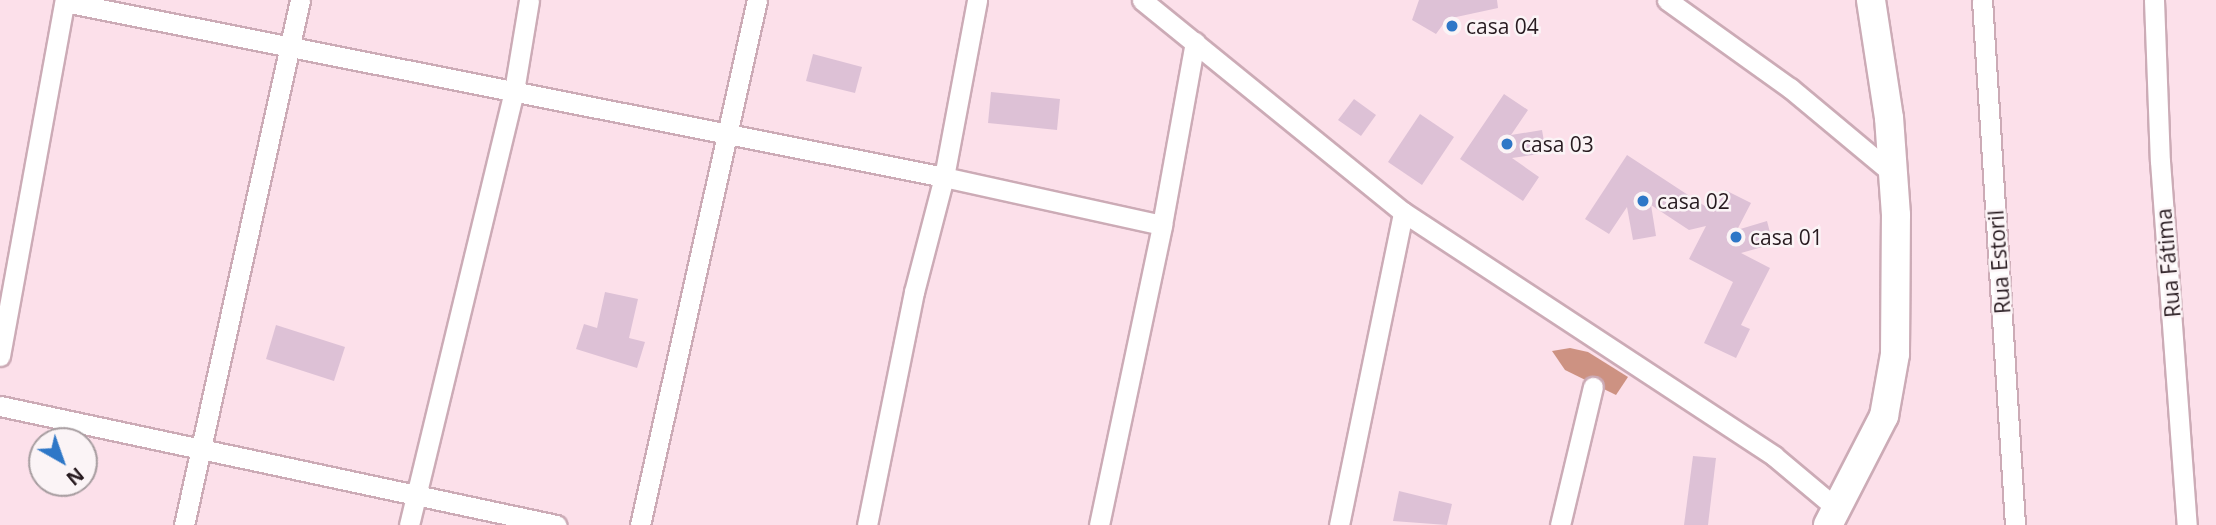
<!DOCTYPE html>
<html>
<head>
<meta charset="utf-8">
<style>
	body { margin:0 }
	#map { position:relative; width:2216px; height:525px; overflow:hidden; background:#fce0ea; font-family:"Open Sans",sans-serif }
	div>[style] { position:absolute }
	.forest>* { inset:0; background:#cd9282 }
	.building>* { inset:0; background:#ddc1d6 }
	.roads { filter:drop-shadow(2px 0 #ccabb6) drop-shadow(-2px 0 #ccabb6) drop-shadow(0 2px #ccabb6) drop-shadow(0 -2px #ccabb6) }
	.street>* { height:19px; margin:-9.5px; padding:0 9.5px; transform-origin:9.5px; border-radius:9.5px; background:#fff }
	.secondary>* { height:28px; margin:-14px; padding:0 14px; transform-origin:14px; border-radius:14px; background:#fff }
	.dots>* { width:19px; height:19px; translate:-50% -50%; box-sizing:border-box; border:4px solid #fbf4f6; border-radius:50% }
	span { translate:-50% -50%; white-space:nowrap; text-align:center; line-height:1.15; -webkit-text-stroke:5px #fbf4f6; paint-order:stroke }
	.poi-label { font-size:21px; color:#281b20 }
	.left { translate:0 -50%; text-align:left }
	.street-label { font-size:21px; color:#281b20 }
	.north { position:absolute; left:28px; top:427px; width:70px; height:70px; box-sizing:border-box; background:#fbf4f6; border:2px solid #a79da0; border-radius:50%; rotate:140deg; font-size:19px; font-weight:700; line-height:28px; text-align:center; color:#281b20 }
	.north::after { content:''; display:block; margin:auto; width:24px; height:32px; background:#2e77c7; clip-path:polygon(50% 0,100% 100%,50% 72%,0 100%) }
</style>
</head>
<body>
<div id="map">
	<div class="forest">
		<div style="clip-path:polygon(1570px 348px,1588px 352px,1628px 377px,1616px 395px,1565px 370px,1552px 351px)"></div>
	</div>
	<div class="building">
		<div style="clip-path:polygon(1419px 0,1497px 0,1498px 8px,1447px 19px,1436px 34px,1412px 20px)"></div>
		<div style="clip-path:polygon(813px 54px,862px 67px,855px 93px,806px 81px)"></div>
		<div style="clip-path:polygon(991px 92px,1060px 99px,1057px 130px,988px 123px)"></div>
		<div style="clip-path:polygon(1504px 94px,1528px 110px,1511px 135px,1542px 130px,1546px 153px,1512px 158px,1539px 177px,1523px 201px,1460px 159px)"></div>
		<div style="clip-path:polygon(1354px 99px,1376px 115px,1361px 136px,1338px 120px)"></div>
		<div style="clip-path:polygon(1420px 114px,1454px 137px,1422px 185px,1388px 162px)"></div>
		<div style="clip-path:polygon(1627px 155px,1714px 212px,1725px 190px,1751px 203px,1737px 230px,1767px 221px,1773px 244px,1741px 253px,1770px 268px,1741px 325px,1750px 329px,1736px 358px,1704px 343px,1733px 282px,1689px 259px,1706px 226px,1689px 230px,1651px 205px,1656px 236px,1633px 240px,1627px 207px,1609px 234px,1585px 219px)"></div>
		<div style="clip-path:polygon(605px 292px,638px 299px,629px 338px,645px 342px,637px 368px,576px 349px,584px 324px,597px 328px)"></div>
		<div style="clip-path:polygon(276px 325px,345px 347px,334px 381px,266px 359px)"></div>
		<div style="clip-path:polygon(1693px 456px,1716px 458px,1708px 525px,1684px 525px)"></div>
		<div style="clip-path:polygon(1399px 491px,1452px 504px,1447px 525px,1393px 521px)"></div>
	</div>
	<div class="roads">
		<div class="street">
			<div style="left:1142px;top:0;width:336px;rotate:39.1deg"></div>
			<div style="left:1403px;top:212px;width:444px;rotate:33.3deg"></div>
			<div style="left:1774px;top:456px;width:81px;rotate:40deg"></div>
			<div style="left:1667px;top:0;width:151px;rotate:35.6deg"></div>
			<div style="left:1790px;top:88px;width:133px;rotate:39.8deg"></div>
			<div style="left:1982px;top:0;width:526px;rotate:86.4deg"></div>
			<div style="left:2154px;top:0;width:161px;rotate:87.9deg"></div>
			<div style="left:2160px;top:161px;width:365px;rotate:85.8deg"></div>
			<div style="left:65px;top:2px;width:896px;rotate:11.26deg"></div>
			<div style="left:944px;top:177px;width:223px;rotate:12.4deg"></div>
			<div style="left:0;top:356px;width:362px;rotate:-79.7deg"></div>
			<div style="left:0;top:406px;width:569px;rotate:12.08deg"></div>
			<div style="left:184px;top:525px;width:538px;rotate:-77.54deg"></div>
			<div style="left:409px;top:525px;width:447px;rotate:-76.4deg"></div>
			<div style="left:514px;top:91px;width:92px;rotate:-80.6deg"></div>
			<div style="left:640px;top:525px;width:538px;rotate:-77.44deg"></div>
			<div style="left:867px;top:525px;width:238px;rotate:-78.6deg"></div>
			<div style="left:914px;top:292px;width:119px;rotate:-75.4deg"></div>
			<div style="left:944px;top:177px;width:180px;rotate:-79.4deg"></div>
			<div style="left:1099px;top:525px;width:307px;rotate:-78.1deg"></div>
			<div style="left:1162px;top:225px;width:186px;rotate:-79.8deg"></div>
			<div style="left:1339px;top:525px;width:319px;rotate:-78.4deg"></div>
			<div style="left:1560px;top:525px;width:142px;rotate:-76.6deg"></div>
		</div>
		<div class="secondary">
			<div style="left:1828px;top:525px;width:123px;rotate:-62.8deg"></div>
			<div style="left:1884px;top:416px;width:63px;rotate:-79.9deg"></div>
			<div style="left:1895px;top:354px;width:139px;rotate:-89.6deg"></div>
			<div style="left:1896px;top:215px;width:97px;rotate:-94.1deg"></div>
			<div style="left:1889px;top:118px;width:119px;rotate:-98.7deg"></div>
		</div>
	</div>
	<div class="dots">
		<div style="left:1452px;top:26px;background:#2e77c7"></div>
		<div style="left:1507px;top:144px;background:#2e77c7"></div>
		<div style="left:1643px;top:201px;background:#2e77c7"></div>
		<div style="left:1736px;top:237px;background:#2e77c7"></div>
	</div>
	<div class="poi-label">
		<span class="left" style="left:1466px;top:26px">casa 04</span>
		<span class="left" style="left:1521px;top:144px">casa 03</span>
		<span class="left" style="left:1657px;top:201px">casa 02</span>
		<span class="left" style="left:1750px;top:237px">casa 01</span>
	</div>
	<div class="street-label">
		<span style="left:1999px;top:262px;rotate:-94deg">Rua Estoril</span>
		<span style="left:2168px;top:263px;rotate:-95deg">Rua Fátima</span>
	</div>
	<div class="north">N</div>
</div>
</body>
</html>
